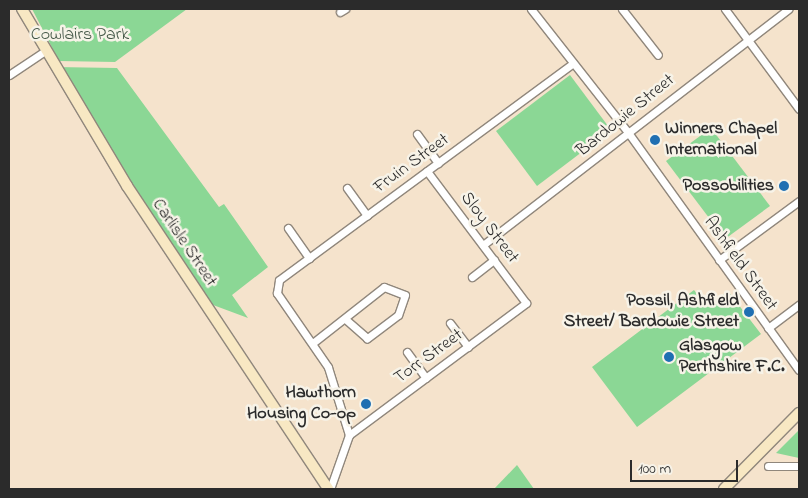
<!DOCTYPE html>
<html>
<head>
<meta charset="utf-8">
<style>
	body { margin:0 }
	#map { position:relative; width:808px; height:498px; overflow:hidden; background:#f5e3cc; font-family:"Indie Flower",sans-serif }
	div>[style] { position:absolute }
	.green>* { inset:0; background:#8bd795 }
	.roads { filter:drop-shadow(1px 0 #90877c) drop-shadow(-1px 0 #90877c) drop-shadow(0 1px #90877c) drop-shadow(0 -1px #90877c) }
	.street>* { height:7px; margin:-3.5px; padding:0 3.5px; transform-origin:3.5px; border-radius:3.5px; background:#fff }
	.secondary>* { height:10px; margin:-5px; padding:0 5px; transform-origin:5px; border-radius:5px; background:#f8e8c3 }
	.dots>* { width:14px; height:14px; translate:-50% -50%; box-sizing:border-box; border:2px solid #f7f3e8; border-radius:50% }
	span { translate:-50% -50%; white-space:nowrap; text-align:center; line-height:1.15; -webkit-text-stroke:5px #f7f3e8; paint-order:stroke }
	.park-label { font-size:18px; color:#435646 }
	.street-label { font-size:18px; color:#2b2b2b }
	.poi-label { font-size:18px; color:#2b2b2b; font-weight:700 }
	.left { translate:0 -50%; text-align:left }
	.right { translate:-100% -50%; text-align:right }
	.frame { position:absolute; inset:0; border:10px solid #2b2b2b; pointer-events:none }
	.scale { position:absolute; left:630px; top:460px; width:108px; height:22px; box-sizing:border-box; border:2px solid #2b2b2b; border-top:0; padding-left:6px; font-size:15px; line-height:18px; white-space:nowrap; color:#2b2b2b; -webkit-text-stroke:4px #f7f3e8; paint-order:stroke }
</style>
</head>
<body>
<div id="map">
	<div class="green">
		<div style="clip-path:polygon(32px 9px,187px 9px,115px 62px,59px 61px)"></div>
		<div style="clip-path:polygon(55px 67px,117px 68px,219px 207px,224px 204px,268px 267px,232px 295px,248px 318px,205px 302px)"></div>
		<div style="clip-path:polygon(570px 75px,611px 130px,537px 186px,496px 131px)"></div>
		<div style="clip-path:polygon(711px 128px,770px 206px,725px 239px,666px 161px)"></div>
		<div style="clip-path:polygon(694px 290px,707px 307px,728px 291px,761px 334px,637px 427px,592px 367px)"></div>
		<div style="clip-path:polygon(799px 430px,799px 458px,776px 453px)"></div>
		<div style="clip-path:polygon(517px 465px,534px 489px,494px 489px)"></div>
	</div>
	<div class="roads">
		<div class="street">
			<div style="left:531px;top:9px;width:155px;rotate:51.8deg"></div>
			<div style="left:627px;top:131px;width:294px;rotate:54.3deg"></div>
			<div style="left:622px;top:9px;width:58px;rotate:52deg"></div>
			<div style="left:725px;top:9px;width:124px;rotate:53.5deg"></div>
			<div style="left:340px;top:12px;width:6px;rotate:-31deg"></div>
			<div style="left:9px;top:75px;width:43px;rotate:-33.7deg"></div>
			<div style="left:417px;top:134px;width:36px;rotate:54deg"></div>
			<div style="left:347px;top:188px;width:34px;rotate:54deg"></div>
			<div style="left:288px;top:228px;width:37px;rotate:55deg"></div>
			<div style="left:483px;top:245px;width:386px;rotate:-37.7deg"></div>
			<div style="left:719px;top:260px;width:99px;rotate:-36.4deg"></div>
			<div style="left:472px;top:277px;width:28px;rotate:-38deg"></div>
			<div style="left:450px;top:323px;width:30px;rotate:53deg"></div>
			<div style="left:768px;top:328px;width:39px;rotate:-37deg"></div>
			<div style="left:314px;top:342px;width:89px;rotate:-38.2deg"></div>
			<div style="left:384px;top:287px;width:22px;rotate:21deg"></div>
			<div style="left:405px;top:295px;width:21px;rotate:109deg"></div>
			<div style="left:398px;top:315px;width:39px;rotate:143deg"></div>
			<div style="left:367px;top:338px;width:29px;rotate:-139deg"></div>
			<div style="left:407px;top:352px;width:32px;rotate:54deg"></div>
			<div style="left:349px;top:435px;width:71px;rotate:-107.2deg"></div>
			<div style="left:328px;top:367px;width:90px;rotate:-124.6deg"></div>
			<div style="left:277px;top:293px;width:13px;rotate:-81deg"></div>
			<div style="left:279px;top:280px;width:364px;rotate:-36.4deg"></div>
			<div style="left:768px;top:466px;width:31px"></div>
			<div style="left:330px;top:489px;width:57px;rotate:-70.6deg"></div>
			<div style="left:349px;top:435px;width:221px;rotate:-36.7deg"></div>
			<div style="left:526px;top:303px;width:165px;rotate:-126.9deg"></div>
		</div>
		<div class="secondary">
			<div style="left:22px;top:9px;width:206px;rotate:59.3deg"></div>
			<div style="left:127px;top:186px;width:364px;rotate:56.4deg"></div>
			<div style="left:724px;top:489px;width:107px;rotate:-45.4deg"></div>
		</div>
	</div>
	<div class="dots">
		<div style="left:655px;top:140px;background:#1f6fb2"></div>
		<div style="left:784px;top:186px;background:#1f6fb2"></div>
		<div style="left:749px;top:312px;background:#1f6fb2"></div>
		<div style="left:669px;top:357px;background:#1f6fb2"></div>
		<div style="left:366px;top:404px;background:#1f6fb2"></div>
	</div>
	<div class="park-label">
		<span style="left:80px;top:35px">Cowlairs Park</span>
	</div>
	<div class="street-label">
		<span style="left:626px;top:116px;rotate:-39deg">Bardowie Street</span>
		<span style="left:412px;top:164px;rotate:-36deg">Fruin Street</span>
		<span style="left:489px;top:228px;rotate:53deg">Sloy Street</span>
		<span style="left:184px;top:243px;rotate:56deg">Carlisle Street</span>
		<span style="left:740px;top:264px;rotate:54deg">Ashfield Street</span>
		<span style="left:429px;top:357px;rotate:-36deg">Torr Street</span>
	</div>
	<div class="poi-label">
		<span class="left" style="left:665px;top:140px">Winners Chapel<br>International</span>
		<span class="right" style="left:774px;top:186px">Possobilities</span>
		<span class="right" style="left:739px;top:312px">Possil, Ashfield<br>Street/ Bardowie Street</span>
		<span class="left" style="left:679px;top:357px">Glasgow<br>Perthshire F.C.</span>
		<span class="right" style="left:356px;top:404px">Hawthorn<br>Housing Co-op</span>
	</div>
	<div class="frame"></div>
	<div class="scale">100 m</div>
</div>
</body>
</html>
